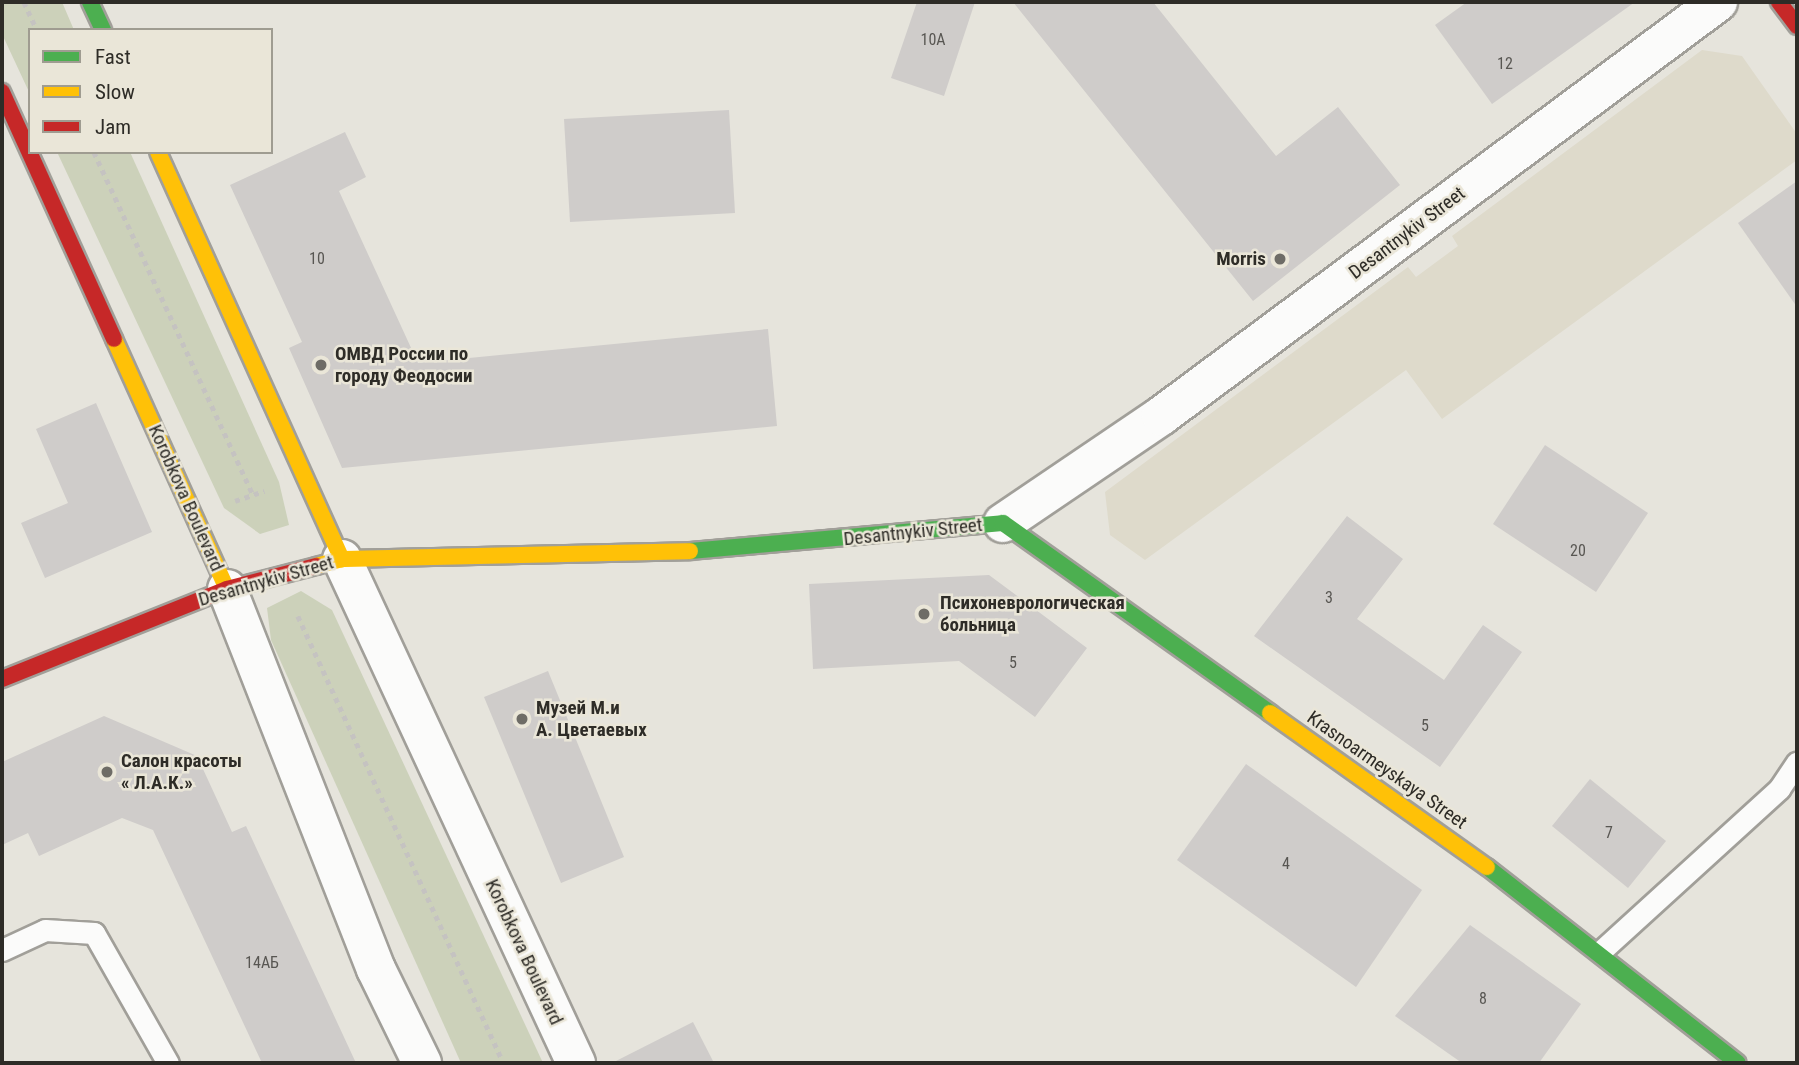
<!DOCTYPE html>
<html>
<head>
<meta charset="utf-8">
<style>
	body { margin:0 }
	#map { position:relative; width:1799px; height:1065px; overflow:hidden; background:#e6e4dc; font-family:"Roboto Condensed",sans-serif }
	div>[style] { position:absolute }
	.built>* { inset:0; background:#dedacb }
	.green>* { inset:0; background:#ccd1ba }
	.building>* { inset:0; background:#cfccca }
	.path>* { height:4.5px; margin-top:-2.25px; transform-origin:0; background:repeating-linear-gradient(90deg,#c5c3c1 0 5px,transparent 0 10px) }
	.roads { filter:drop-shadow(2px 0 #a19f99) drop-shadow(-2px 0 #a19f99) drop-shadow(0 2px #a19f99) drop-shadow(0 -2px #a19f99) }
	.lane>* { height:21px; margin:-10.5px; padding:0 10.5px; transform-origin:10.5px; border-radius:10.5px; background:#fbfbfa }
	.street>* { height:38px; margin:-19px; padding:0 19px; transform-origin:19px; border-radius:19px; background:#fbfbfa }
	.fast>* { height:16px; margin:-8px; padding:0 8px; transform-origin:8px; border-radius:8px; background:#4caf50 }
	.slow>* { height:16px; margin:-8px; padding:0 8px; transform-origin:8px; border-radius:8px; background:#ffc107 }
	.jam>* { height:16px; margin:-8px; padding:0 8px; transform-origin:8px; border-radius:8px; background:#c62828 }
	.dots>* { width:19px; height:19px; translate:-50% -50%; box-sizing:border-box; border:4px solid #eae6d8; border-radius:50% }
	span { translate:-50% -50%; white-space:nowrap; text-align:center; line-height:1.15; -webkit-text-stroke:5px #eae6d8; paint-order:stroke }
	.number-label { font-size:16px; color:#585652 }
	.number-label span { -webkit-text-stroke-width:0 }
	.street-label { font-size:19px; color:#2e2c27 }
	.poi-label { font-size:19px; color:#2e2c27; font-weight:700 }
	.right { translate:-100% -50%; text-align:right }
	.left { translate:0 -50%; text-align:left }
	.frame { position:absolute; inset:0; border:4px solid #2e2c27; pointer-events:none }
	.legend { position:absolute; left:28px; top:28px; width:245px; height:126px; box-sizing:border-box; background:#eae6d8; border:2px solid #9f9c91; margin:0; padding:9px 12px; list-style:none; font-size:21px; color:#2e2c27 }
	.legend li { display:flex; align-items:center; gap:14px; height:35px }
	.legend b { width:35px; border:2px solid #9f9c91 }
</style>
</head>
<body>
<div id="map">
	<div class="built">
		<div style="clip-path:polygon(1702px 50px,1742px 56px,1797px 134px,1797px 160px,1442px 419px,1406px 370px,1145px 560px,1110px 535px,1105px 492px,1408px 267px,1416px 277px,1458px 246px,1452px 236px)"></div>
	</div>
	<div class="green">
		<div style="clip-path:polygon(2px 2px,62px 2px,74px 30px,30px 30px,30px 94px,2px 34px)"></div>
		<div style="clip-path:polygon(57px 152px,130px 152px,279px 482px,289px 525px,260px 534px,224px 508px)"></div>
		<div style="clip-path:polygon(301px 591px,332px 610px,543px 1063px,461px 1063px,271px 640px,267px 608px)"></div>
	</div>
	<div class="building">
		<div style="clip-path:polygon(917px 2px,975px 2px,944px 96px,891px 78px)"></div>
		<div style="clip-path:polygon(1013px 2px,1153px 2px,1276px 156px,1338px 107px,1400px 185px,1253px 301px)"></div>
		<div style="clip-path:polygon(1467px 2px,1635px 2px,1492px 104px,1435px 25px)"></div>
		<div style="clip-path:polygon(729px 110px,735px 213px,570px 222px,564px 119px)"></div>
		<div style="clip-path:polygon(345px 132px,366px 177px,339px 191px,418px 363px,768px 329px,777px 426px,342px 468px,289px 348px,302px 342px,230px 185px)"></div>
		<div style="clip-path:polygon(1797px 181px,1797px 307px,1738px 223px)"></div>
		<div style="clip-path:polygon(96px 403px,152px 532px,45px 578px,21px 523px,68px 503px,36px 429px)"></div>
		<div style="clip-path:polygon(1545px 445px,1648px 513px,1596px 592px,1493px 524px)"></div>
		<div style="clip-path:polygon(1347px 516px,1403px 559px,1357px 619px,1444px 680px,1483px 625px,1522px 652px,1440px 767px,1254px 636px)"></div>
		<div style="clip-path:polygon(989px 575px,1087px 648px,1035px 717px,959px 661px,813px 669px,809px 584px)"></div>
		<div style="clip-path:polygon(548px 671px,624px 857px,561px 883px,484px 697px)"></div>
		<div style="clip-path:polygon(104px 716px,197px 756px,232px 832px,246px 826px,356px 1063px,262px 1063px,153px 830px,122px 818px,39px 856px,28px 833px,2px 845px,2px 762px)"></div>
		<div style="clip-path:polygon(1246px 764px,1422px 890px,1356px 987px,1177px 860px)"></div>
		<div style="clip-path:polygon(1590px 779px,1666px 841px,1628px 888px,1552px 826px)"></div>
		<div style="clip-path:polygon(1470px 925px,1581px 1004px,1539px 1063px,1462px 1063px,1395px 1016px)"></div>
		<div style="clip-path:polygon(693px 1022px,714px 1063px,612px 1063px)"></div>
	</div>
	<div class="path">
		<div style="left:24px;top:2px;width:31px;rotate:65deg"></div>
		<div style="left:94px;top:152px;width:378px;rotate:65.1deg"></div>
		<div style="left:235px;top:501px;width:31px;rotate:-19deg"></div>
		<div style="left:298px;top:616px;width:492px;rotate:65.3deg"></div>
	</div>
	<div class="roads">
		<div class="lane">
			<div style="left:2px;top:950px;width:47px;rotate:-24.9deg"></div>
			<div style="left:45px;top:930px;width:49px;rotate:3.5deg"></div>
			<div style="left:94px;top:933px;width:150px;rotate:60.4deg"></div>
			<div style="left:1601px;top:951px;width:241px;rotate:-42.3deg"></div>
			<div style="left:1779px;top:789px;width:32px;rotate:-56deg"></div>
		</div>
		<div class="street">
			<div style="left:1003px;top:523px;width:191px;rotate:-34.1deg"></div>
			<div style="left:1161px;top:416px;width:694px;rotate:-36.62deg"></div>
			<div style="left:342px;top:559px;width:556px;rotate:65.1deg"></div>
			<div style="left:227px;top:589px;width:408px;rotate:68.6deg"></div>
			<div style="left:376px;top:969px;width:105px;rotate:63.9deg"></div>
		</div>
		<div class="fast">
			<div style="left:90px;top:2px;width:31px;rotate:65deg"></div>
			<div style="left:690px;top:551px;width:314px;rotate:-5.1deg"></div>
			<div style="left:1003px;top:523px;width:328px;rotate:35.4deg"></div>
			<div style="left:1487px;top:867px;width:318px;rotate:38deg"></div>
		</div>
		<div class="slow">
			<div style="left:158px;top:152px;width:447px;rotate:65.7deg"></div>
			<div style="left:114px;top:339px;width:274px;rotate:65.7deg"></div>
			<div style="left:316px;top:566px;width:27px;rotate:-15deg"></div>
			<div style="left:342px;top:559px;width:348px;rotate:-1.3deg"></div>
			<div style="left:1270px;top:713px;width:266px;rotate:35.4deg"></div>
		</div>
		<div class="jam">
			<div style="left:1779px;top:2px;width:30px;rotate:53deg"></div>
			<div style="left:2px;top:92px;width:271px;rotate:65.6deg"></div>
			<div style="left:2px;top:679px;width:242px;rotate:-21.8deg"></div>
			<div style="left:227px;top:589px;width:92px;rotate:-14.5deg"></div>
		</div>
	</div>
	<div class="dots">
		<div style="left:1280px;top:259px;background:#6e6c66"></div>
		<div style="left:321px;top:365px;background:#6e6c66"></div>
		<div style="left:924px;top:614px;background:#6e6c66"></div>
		<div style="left:522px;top:719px;background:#6e6c66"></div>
		<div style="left:107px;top:772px;background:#6e6c66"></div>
	</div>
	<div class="number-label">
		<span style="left:933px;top:40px">10А</span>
		<span style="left:1505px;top:64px">12</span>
		<span style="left:317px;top:259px">10</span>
		<span style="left:1578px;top:551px">20</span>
		<span style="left:1329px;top:598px">3</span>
		<span style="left:1013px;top:663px">5</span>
		<span style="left:1425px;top:726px">5</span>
		<span style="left:1609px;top:833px">7</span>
		<span style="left:1286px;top:864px">4</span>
		<span style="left:262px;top:963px">14АБ</span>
		<span style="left:1483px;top:999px">8</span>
	</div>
	<div class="street-label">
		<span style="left:1407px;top:233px;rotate:-37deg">Desantnykiv Street</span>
		<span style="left:186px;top:498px;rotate:66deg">Korobkova Boulevard</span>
		<span style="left:913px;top:532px;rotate:-6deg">Desantnykiv Street</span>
		<span style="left:266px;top:581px;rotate:-16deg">Desantnykiv Street</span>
		<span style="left:1387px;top:770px;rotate:35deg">Krasnoarmeyskaya Street</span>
		<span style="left:524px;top:952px;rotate:65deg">Korobkova Boulevard</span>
	</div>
	<div class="poi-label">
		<span class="right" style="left:1266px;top:259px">Morris</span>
		<span class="left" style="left:335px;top:365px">ОМВД России по<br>городу Феодосии</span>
		<span class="left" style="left:940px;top:614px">Психоневрологическая<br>больница</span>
		<span class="left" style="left:536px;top:719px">Музей М.и<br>А. Цветаевых</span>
		<span class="left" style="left:121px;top:772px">Салон красоты<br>« Л.А.К.»</span>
	</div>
	<div class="frame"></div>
	<ul class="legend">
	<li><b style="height:9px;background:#4caf50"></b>Fast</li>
	<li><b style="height:9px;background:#ffc107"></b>Slow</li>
	<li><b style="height:9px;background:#c62828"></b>Jam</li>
	</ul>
</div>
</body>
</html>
